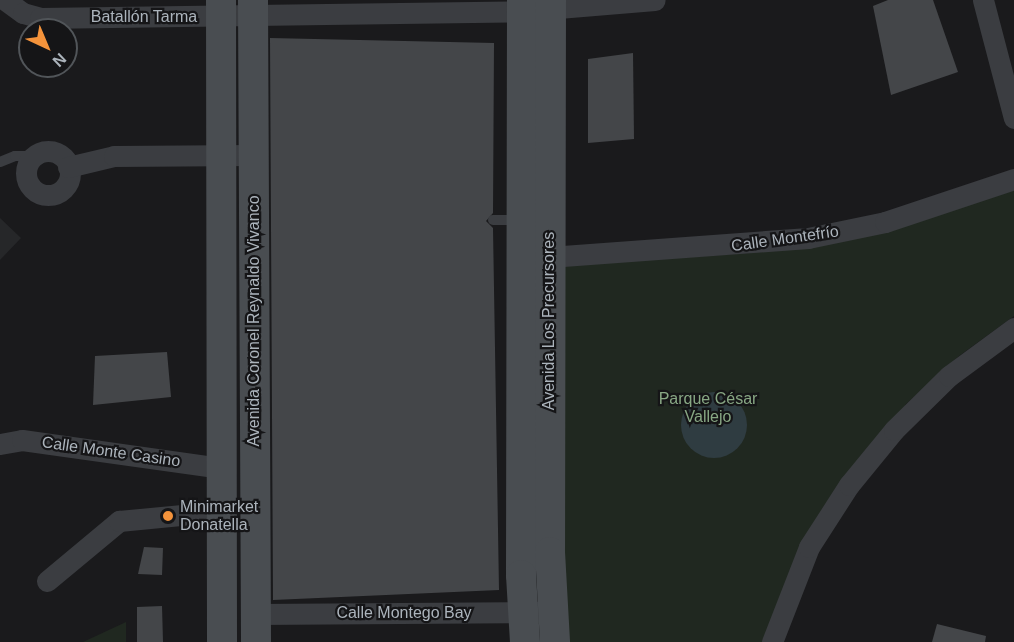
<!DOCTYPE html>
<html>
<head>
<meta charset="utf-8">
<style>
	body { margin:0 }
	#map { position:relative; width:1014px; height:642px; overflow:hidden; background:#1a1a1c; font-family:Arial,sans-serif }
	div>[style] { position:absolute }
	.built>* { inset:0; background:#262729 }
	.green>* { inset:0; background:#202820 }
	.water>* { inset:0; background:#2f3c41 }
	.round { border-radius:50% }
	.building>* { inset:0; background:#444649 }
	.lane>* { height:10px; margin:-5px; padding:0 5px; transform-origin:5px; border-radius:5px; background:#3b3d41 }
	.street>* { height:21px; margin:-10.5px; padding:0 10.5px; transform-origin:10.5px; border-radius:10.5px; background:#3b3d41 }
	.street>.ring { margin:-10.5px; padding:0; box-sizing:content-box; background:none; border:21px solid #3b3d41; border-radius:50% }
	.secondary>* { height:30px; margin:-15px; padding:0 15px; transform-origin:15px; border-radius:15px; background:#494d51 }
	.dots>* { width:16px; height:16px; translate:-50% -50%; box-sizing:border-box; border:3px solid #151517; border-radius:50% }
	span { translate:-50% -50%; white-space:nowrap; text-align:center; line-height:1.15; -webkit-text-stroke:4.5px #151517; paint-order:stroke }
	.street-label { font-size:16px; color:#acb4bc }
	.park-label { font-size:16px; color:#88a784 }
	.poi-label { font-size:16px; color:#acb4bc }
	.left { translate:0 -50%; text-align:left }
	.north { position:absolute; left:18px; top:18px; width:60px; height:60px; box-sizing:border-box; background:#151517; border:2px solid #515559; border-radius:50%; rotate:136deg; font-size:16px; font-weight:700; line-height:24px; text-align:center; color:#acb4bc }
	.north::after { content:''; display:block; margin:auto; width:21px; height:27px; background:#f4933b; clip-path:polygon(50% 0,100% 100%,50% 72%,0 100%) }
</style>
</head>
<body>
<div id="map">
	<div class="built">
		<div style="clip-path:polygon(0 218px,21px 238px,0 260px)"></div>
	</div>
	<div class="green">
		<div style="clip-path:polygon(1014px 190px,1014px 316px,959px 356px,906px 404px,763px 642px,567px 642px,556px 266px,751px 253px)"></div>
		<div style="clip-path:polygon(126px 622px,126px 642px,83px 642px)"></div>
	</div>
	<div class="water">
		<div class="round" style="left:681px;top:392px;width:66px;height:66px"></div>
	</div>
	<div class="building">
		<div style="clip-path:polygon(888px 0,933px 0,958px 72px,891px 95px,873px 6px)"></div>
		<div style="clip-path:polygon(270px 38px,494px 43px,493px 213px,486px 221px,493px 228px,499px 590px,273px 600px)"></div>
		<div style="clip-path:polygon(633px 53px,634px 139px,588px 143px,588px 59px)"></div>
		<div style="clip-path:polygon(167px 352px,171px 397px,93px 405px,95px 356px)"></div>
		<div style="clip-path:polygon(144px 547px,163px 548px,162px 575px,138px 574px)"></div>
		<div style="clip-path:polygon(162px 606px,163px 642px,137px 642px,137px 607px)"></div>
		<div style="clip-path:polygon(937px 624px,986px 636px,985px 642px,932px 642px)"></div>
	</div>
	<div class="lane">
		<div style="left:0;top:162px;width:16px;rotate:-22deg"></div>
		<div style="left:15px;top:156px;width:19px"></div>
		<div style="left:493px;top:220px;width:26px"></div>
	</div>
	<div class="street">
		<div style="left:5px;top:0;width:22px;rotate:36deg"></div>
		<div style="left:23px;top:13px;width:18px;rotate:16deg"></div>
		<div style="left:40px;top:18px;width:482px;rotate:-0.8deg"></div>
		<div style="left:522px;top:11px;width:133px;rotate:-4.7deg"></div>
		<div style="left:983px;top:0;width:122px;rotate:75.3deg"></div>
		<div class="ring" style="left:26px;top:151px;width:23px;height:23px"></div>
		<div style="left:68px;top:167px;width:47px;rotate:-13.4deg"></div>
		<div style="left:114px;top:156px;width:139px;rotate:-0.4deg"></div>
		<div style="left:549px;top:257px;width:260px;rotate:-4.2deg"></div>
		<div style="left:808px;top:238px;width:79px;rotate:-11.7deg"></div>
		<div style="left:885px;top:222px;width:136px;rotate:-18.4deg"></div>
		<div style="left:0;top:444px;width:22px;rotate:-10deg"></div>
		<div style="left:22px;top:440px;width:202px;rotate:8deg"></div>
		<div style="left:47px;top:581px;width:94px;rotate:-39.8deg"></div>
		<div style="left:119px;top:521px;width:103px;rotate:-5.5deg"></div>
		<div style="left:256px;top:614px;width:281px;rotate:-0.4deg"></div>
		<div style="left:772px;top:642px;width:102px;rotate:-68.7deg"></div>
		<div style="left:809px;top:547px;width:74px;rotate:-57.2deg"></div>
		<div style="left:849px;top:485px;width:71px;rotate:-50.7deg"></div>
		<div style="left:894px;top:430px;width:77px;rotate:-44.5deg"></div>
		<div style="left:949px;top:376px;width:81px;rotate:-36.4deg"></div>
	</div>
	<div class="secondary">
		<div style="left:221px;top:0;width:642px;rotate:89.91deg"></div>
		<div style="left:253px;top:0;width:642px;rotate:89.73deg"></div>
		<div style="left:522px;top:0;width:575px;rotate:90.1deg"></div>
		<div style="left:521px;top:575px;width:67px;rotate:86.6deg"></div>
		<div style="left:551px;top:0;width:552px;rotate:90.1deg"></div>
		<div style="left:550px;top:552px;width:90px;rotate:86.8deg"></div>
	</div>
	<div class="dots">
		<div style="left:168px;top:516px;background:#f4933b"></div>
	</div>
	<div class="street-label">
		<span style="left:144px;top:17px">Batallón Tarma</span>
		<span style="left:785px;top:239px;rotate:-8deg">Calle Montefrío</span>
		<span style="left:254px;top:321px;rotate:-90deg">Avenida Coronel Reynaldo Vivanco</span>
		<span style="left:549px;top:321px;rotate:-90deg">Avenida Los Precursores</span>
		<span style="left:111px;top:452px;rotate:8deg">Calle Monte Casino</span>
		<span style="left:404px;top:613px">Calle Montego Bay</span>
	</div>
	<div class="park-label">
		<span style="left:708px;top:408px">Parque César<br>Vallejo</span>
	</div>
	<div class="poi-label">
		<span class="left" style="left:180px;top:516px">Minimarket<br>Donatella</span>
	</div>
	<div class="north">N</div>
</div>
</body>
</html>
